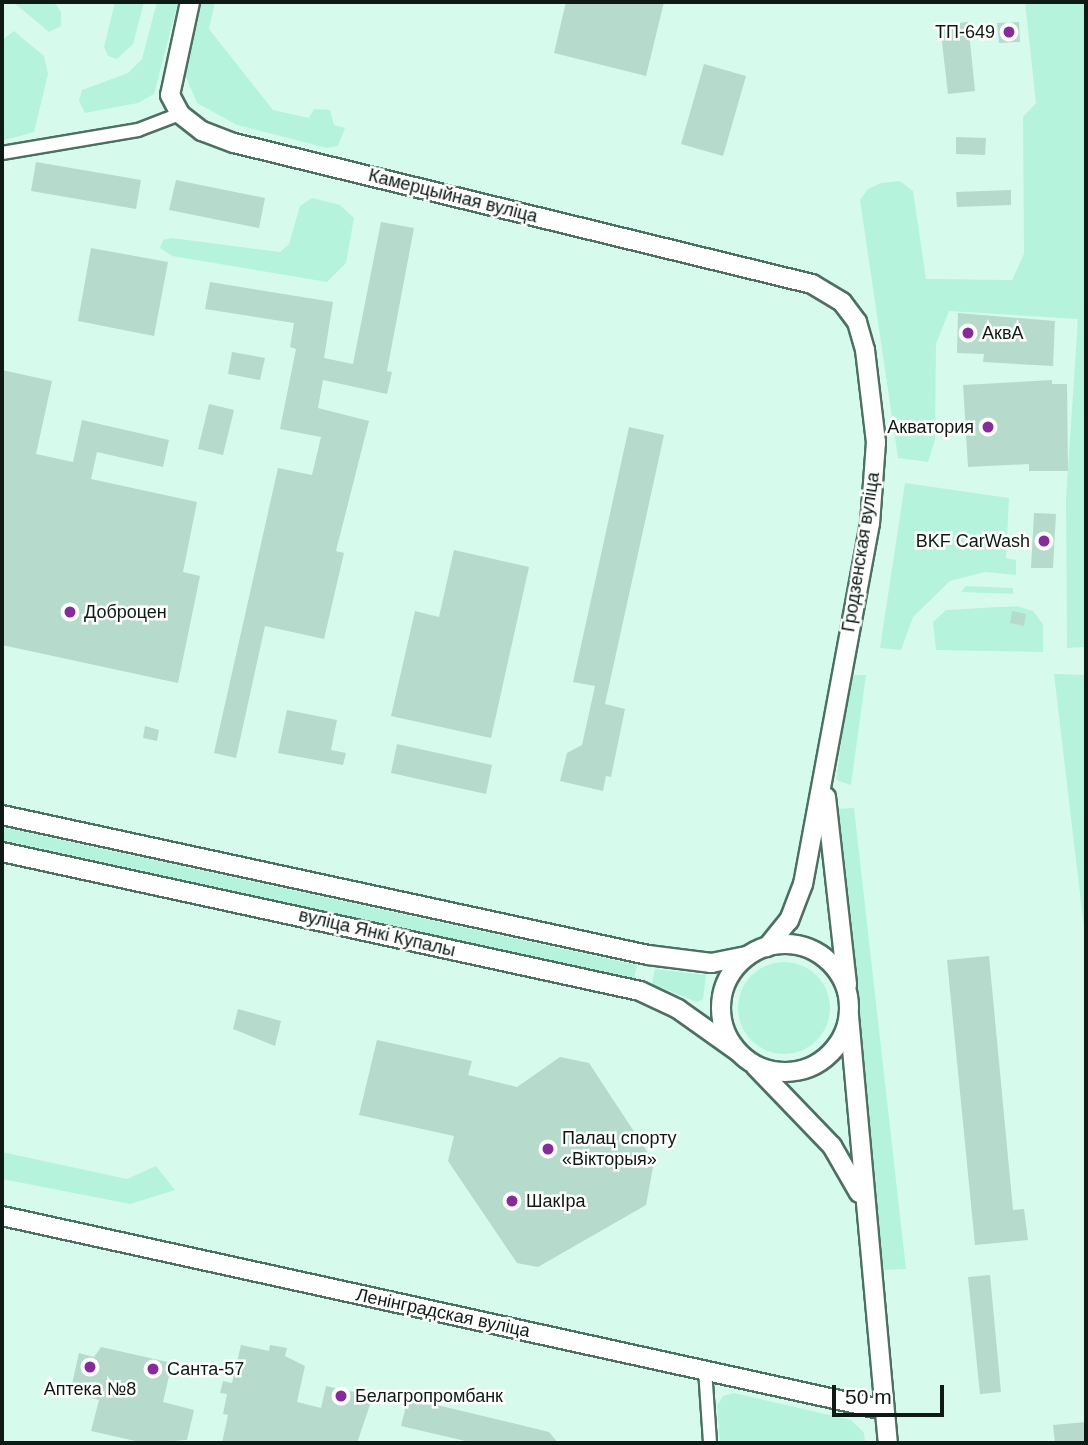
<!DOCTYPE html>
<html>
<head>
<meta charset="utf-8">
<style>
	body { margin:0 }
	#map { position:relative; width:1088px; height:1445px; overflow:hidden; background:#d6fbed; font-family:Helvetica,sans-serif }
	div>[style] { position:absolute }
	.green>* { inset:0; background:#b6f3dc }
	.round { border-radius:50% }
	.building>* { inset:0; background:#b6dacc }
	.roads { filter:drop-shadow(2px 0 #4e6f63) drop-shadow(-2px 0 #4e6f63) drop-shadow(0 2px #4e6f63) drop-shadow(0 -2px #4e6f63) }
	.street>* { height:12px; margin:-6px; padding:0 6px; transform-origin:6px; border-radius:6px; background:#fff }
	.secondary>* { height:18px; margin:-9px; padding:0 9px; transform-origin:9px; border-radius:9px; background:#fff }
	.secondary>.ring { margin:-9px; padding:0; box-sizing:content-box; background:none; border:18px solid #fff; border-radius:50% }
	.dots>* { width:19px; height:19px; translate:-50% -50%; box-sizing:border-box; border:4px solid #fefefe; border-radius:50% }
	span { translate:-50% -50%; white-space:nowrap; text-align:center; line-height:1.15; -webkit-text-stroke:5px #fefefe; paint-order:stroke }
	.poi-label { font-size:18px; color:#0d1a15 }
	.right { translate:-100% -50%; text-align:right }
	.left { translate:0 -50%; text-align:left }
	.street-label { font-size:18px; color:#0d1a15 }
	.frame { position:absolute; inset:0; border:4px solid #0d1a15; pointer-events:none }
	.scale { position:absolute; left:832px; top:1385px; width:112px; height:32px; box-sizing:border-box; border:4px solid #0d1a15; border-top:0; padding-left:9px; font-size:21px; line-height:24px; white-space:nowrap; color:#0d1a15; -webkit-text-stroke:5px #fefefe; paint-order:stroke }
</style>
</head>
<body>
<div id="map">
	<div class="green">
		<div style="clip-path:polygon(13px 2px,54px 2px,61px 12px,61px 26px,49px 32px)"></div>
		<div style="clip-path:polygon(115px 2px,144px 2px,133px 44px,117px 59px,108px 56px,104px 47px)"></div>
		<div style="clip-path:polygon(157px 2px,178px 2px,154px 94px,138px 103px,85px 113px,79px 101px,82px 90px,128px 73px,142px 59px)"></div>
		<div style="clip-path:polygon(199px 2px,215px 2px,209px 29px,273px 110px,309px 118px,314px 109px,330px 110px,334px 125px,345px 128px,338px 146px,327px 148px,237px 125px,197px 103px,184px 72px)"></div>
		<div style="clip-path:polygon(1025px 2px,1086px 2px,1086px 647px,1067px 648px,1066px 498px,1078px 319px,949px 311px,936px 344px,935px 440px,928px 462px,898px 458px,860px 200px,868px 189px,881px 183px,900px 181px,913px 191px,926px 279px,1012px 280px,1024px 254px,1023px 117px,1036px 103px)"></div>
		<div style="clip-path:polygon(14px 31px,44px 56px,48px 74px,34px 132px,2px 141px,2px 40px)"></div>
		<div style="clip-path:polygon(312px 198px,340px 205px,354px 218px,346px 263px,327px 282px,172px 256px,160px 248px,163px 240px,172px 238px,280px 252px,289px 244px,300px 206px)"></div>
		<div style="clip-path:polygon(905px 483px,1009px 498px,1006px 558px,1016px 560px,1016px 575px,985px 572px,950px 581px,913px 617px,901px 650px,880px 648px)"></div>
		<div style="clip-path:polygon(966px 586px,1013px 588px,1013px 594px,961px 592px)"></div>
		<div style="clip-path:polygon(1017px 606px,1033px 611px,1043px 624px,1043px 652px,936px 650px,933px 622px,946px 610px)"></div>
		<div style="clip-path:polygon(1054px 674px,1086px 675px,1086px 945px)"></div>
		<div style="clip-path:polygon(851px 675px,866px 675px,851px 785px,836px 780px)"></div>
		<div style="clip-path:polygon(854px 808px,906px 1269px,883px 1270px,835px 809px)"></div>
		<div style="clip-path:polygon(2px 827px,637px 965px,634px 979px,2px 840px)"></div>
		<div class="round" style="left:738px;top:962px;width:92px;height:92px"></div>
		<div style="clip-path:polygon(655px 969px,706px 975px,703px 999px,697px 1002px,652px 984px)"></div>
		<div style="clip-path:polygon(2px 1152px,127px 1179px,156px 1166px,175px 1190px,130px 1204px,2px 1179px)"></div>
		<div style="clip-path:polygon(734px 1393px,851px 1420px,864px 1433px,865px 1443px,720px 1443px,717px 1406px,723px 1396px)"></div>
	</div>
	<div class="building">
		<div style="clip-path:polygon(566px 2px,664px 2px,646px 76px,554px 53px)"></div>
		<div style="clip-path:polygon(968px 22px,975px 91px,948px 94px,940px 25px)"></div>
		<div style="clip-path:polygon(1019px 22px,1020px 42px,999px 43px,997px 23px)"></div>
		<div style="clip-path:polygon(704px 64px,746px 76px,723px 156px,681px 144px)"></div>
		<div style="clip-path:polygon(956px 137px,986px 138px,985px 155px,956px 154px)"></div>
		<div style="clip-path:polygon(36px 162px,141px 180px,136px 209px,31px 191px)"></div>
		<div style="clip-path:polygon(176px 180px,265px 198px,259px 228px,169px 210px)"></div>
		<div style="clip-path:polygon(1011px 190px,1011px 205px,957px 207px,956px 192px)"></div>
		<div style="clip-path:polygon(381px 222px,414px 228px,387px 371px,392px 372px,387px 394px,323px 380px,318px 408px,369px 421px,336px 551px,344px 553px,324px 639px,265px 626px,236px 758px,214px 753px,278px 468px,312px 475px,321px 437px,280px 429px,296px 349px,290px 347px,294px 323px,205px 309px,210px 282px,333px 302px,324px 358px,353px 364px)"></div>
		<div style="clip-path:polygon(91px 248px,168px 262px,154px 336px,78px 321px)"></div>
		<div style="clip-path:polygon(958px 313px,1055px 321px,1053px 366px,983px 362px,984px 354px,957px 353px)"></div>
		<div style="clip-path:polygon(232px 352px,265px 358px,260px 380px,228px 374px)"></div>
		<div style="clip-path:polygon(2px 370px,52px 381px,36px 454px,73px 462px,82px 420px,169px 440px,163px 467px,97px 452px,91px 479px,197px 502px,183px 572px,200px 576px,178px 683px,2px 645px)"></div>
		<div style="clip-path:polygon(1052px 380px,1052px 384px,1067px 384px,1068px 471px,1029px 471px,1029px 464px,968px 467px,963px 385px)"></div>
		<div style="clip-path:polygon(209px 404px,234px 410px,223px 455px,198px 449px)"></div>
		<div style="clip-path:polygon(629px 427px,664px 435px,605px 704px,625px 709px,611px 777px,606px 776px,603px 791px,560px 781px,567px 753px,582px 745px,595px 686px,573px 682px)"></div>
		<div style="clip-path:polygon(1034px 513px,1056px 514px,1053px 568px,1031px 568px)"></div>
		<div style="clip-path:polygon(454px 550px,529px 567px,491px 738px,391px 716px,415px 611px,439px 617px)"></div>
		<div style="clip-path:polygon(1012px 611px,1026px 614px,1024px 626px,1010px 623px)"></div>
		<div style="clip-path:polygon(287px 710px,337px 720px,331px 750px,346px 753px,343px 765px,278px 753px)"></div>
		<div style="clip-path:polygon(145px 726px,159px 730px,157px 741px,143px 738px)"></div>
		<div style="clip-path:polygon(397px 744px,492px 765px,486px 794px,391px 773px)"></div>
		<div style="clip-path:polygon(989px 956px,1013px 1210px,1024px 1209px,1028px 1240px,975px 1245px,947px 960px)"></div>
		<div style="clip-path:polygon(238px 1009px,281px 1021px,275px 1046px,233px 1029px)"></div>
		<div style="clip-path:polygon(377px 1040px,472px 1061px,468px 1075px,517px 1087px,560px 1057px,589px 1063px,654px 1162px,646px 1205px,538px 1267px,517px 1263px,448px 1161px,454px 1136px,359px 1115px)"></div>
		<div style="clip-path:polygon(990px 1275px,1001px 1392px,980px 1394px,968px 1277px)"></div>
		<div style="clip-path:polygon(241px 1345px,269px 1351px,270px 1345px,287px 1348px,285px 1356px,305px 1366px,297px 1402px,321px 1408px,326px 1386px,373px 1396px,357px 1443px,222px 1443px,228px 1415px,223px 1414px,227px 1394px,220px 1393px,223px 1381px,232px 1383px)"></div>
		<div style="clip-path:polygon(101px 1347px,172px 1363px,163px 1402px,194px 1410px,187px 1440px,144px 1443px,91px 1431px,99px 1400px,70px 1393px,79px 1353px,94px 1357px)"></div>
		<div style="clip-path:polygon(408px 1398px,549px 1432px,558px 1443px,474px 1443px,401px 1426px)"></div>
		<div style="clip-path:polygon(1086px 1422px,1086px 1443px,1055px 1443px,1053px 1425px)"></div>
	</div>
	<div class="roads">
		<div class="street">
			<div style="left:2px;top:153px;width:138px;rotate:-9.6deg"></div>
			<div style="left:138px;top:130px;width:45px;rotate:-20.9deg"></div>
			<div style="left:705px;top:1369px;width:74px;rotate:86.1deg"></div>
		</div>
		<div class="secondary">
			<div style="left:190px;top:2px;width:95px;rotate:102.1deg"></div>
			<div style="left:170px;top:95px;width:21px;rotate:62deg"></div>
			<div style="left:180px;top:114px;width:28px;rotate:38deg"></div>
			<div style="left:202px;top:131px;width:34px;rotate:21deg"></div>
			<div style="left:234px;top:143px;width:595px;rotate:13.71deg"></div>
			<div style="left:812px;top:284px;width:35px;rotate:31deg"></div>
			<div style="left:842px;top:302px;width:25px;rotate:53deg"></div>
			<div style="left:857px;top:322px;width:29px;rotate:74deg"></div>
			<div style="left:865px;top:350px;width:93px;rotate:83.2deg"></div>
			<div style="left:876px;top:442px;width:81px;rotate:94.2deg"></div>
			<div style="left:870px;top:523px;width:367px;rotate:100.5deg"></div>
			<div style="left:803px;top:884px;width:39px;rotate:111deg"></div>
			<div style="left:789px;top:920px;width:35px;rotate:129deg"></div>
			<div style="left:826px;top:797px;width:189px;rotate:83.6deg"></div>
			<div style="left:2px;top:815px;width:661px;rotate:12.23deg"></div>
			<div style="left:648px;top:955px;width:64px;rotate:7.2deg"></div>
			<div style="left:711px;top:963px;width:37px;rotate:-11deg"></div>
			<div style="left:2px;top:852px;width:653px;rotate:12.29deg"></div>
			<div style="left:640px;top:991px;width:42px;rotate:25.3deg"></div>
			<div style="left:678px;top:1009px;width:72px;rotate:35.4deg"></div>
			<div class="ring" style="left:721px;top:944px;width:110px;height:110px"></div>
			<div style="left:849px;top:1016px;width:429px;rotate:84.8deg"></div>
			<div style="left:755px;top:1066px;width:111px;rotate:46.1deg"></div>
			<div style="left:832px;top:1146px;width:54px;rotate:60.1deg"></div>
			<div style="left:2px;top:1216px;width:903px;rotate:12.4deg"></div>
		</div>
	</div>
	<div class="dots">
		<div style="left:1009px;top:32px;background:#852c98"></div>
		<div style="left:968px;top:333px;background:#852c98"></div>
		<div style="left:988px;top:427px;background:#852c98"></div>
		<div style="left:1044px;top:541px;background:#852c98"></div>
		<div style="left:70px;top:612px;background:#852c98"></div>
		<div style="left:548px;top:1149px;background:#852c98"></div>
		<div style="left:512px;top:1201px;background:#852c98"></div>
		<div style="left:90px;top:1367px;background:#852c98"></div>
		<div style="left:153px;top:1369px;background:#852c98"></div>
		<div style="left:341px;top:1396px;background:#852c98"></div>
	</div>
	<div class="poi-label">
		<span class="right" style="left:995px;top:32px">ТП-649</span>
		<span class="left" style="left:982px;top:333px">АквА</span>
		<span class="right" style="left:974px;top:427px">Акватория</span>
		<span class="right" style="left:1030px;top:541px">BKF CarWash</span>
		<span class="left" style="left:84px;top:612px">Доброцен</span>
		<span class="left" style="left:562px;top:1149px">Палац спорту<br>«Вікторыя»</span>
		<span class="left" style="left:526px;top:1201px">ШакІра</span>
		<span class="left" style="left:167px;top:1369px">Санта-57</span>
		<span style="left:90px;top:1389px">Аптека №8</span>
		<span class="left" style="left:355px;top:1396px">Белагропромбанк</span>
	</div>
	<div class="street-label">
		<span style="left:453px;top:196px;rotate:14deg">Камерцыйная вуліца</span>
		<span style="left:861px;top:552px;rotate:-81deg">Гродзенская вуліца</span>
		<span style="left:377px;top:933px;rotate:13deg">вуліца Янкі Купалы</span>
		<span style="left:443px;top:1313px;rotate:12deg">Ленінградская вуліца</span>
	</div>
	<div class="frame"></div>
	<div class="scale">50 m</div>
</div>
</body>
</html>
